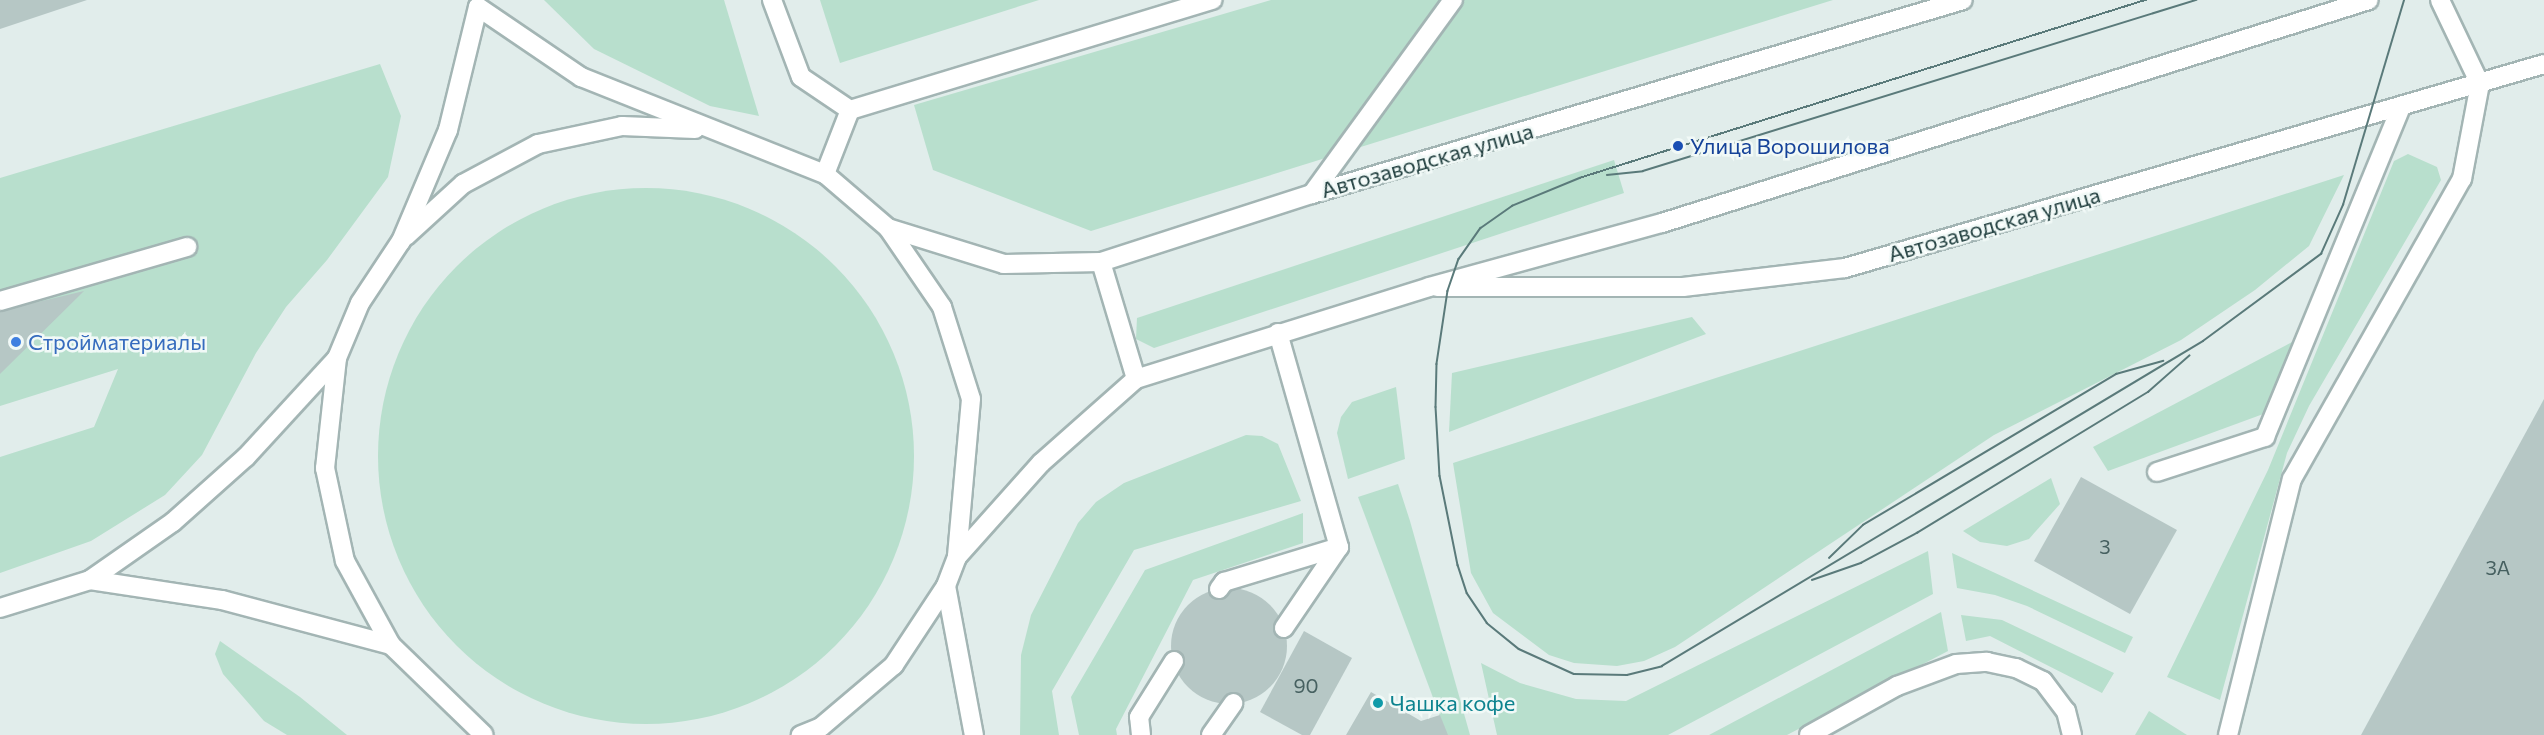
<!DOCTYPE html>
<html>
<head>
<meta charset="utf-8">
<style>
	body { margin:0 }
	#map { position:relative; width:2544px; height:735px; overflow:hidden; background:#e1edeb; font-family:Commissioner,sans-serif }
	div>[style] { position:absolute }
	.green>* { inset:0; background:#b8dfcd }
	.round { border-radius:50% }
	.building>* { inset:0; background:#b6c7c5 }
	.roads { filter:drop-shadow(2px 0 #a3b5b4) drop-shadow(-2px 0 #a3b5b4) drop-shadow(0 2px #a3b5b4) drop-shadow(0 -2px #a3b5b4) }
	.lane>* { height:18px; margin:-9px; padding:0 9px; transform-origin:9px; border-radius:9px; background:#fff }
	.street>* { height:18px; margin:-9px; padding:0 9px; transform-origin:9px; border-radius:9px; background:#fff }
	.secondary>* { height:18px; margin:-9px; padding:0 9px; transform-origin:9px; border-radius:9px; background:#fff }
	.tram>* { height:1.5px; margin:-0.75px; padding:0 0.75px; transform-origin:0.75px; border-radius:0.75px; background:#5a7a7a }
	.dots>* { width:16px; height:16px; translate:-50% -50%; box-sizing:border-box; border:3px solid #f1f9f7; border-radius:50% }
	span { translate:-50% -50%; white-space:nowrap; text-align:center; line-height:1.15; -webkit-text-stroke:5px #f1f9f7; paint-order:stroke }
	.number-label { font-size:20px; color:#466060 }
	.number-label span { -webkit-text-stroke-width:0 }
	.transit-label { font-size:22px; color:#164399 }
	.left { translate:0 -50%; text-align:left }
	.street-label { font-size:22px; color:#203e3e }
	.shop-label { font-size:22px; color:#366cbe }
	.culture-label { font-size:22px; color:#0d838f }
</style>
</head>
<body>
<div id="map">
	<div class="green">
		<div style="clip-path:polygon(544px 0,724px 0,759px 116px,710px 106px,594px 49px)"></div>
		<div style="clip-path:polygon(820px 0,1039px 0,840px 63px)"></div>
		<div style="clip-path:polygon(1271px 0,1833px 0,1091px 231px,933px 170px,914px 105px)"></div>
		<div style="clip-path:polygon(380px 64px,401px 116px,388px 177px,327px 260px,286px 307px,256px 353px,202px 455px,165px 495px,91px 541px,0 573px,0 457px,94px 427px,118px 369px,0 406px,0 178px)"></div>
		<div style="clip-path:polygon(2408px 154px,2437px 167px,2441px 180px,2309px 406px,2287px 453px,2220px 700px,2167px 677px,2268px 470px,2394px 161px)"></div>
		<div style="clip-path:polygon(1614px 160px,1624px 193px,1154px 348px,1136px 339px,1137px 318px)"></div>
		<div style="clip-path:polygon(2344px 175px,2309px 246px,2255px 290px,2181px 340px,1994px 435px,1675px 647px,1644px 661px,1617px 666px,1574px 663px,1549px 655px,1493px 613px,1471px 573px,1453px 463px)"></div>
		<div class="round" style="left:378px;top:188px;width:536px;height:536px"></div>
		<div style="clip-path:polygon(1692px 317px,1706px 334px,1449px 432px,1452px 373px)"></div>
		<div style="clip-path:polygon(2296px 340px,2266px 413px,2108px 471px,2093px 447px)"></div>
		<div style="clip-path:polygon(1396px 387px,1405px 459px,1348px 479px,1337px 433px,1341px 417px,1352px 402px)"></div>
		<div style="clip-path:polygon(1246px 435px,1262px 436px,1278px 444px,1301px 501px,1134px 550px,1052px 691px,1059px 735px,1020px 735px,1021px 655px,1031px 615px,1078px 523px,1096px 502px,1124px 483px)"></div>
		<div style="clip-path:polygon(2051px 478px,2060px 504px,2029px 539px,2007px 546px,1980px 542px,1963px 531px)"></div>
		<div style="clip-path:polygon(1398px 484px,1410px 521px,1470px 735px,1447px 735px,1358px 497px)"></div>
		<div style="clip-path:polygon(1303px 513px,1303px 543px,1193px 580px,1116px 729px,1117px 735px,1079px 735px,1071px 697px,1145px 570px)"></div>
		<div style="clip-path:polygon(1928px 551px,1933px 594px,1668px 735px,1497px 735px,1481px 663px,1520px 683px,1576px 699px,1626px 701px)"></div>
		<div style="clip-path:polygon(1952px 553px,2133px 637px,2125px 653px,2027px 606px,1995px 595px,1957px 588px)"></div>
		<div style="clip-path:polygon(1941px 612px,1948px 651px,1787px 735px,1709px 735px)"></div>
		<div style="clip-path:polygon(1961px 615px,2002px 620px,2114px 673px,2102px 693px,1990px 636px,1966px 641px)"></div>
		<div style="clip-path:polygon(220px 641px,300px 697px,347px 735px,287px 735px,264px 721px,223px 674px,215px 654px)"></div>
		<div style="clip-path:polygon(2149px 711px,2187px 735px,2135px 735px)"></div>
	</div>
	<div class="building">
		<div style="clip-path:polygon(0 0,87px 0,0 29px)"></div>
		<div style="clip-path:polygon(84px 291px,0 374px,0 311px)"></div>
		<div style="clip-path:polygon(2544px 399px,2544px 735px,2361px 735px)"></div>
		<div style="clip-path:polygon(2081px 477px,2177px 530px,2130px 614px,2034px 561px)"></div>
		<div class="round" style="left:1171px;top:588px;width:116px;height:116px"></div>
		<div style="clip-path:polygon(1304px 631px,1352px 658px,1310px 735px,1302px 735px,1260px 712px)"></div>
		<div style="clip-path:polygon(1371px 692px,1421px 721px,1440px 715px,1448px 735px,1346px 735px)"></div>
	</div>
	<div class="roads">
		<div class="lane">
			<div style="left:772px;top:0;width:82px;rotate:69.4deg"></div>
			<div style="left:801px;top:77px;width:59px;rotate:34deg"></div>
			<div style="left:0;top:301px;width:195px;rotate:-16.1deg"></div>
			<div style="left:1278px;top:333px;width:223px;rotate:74.1deg"></div>
			<div style="left:1339px;top:547px;width:98px;rotate:124.2deg"></div>
			<div style="left:2157px;top:472px;width:114px;rotate:-18deg"></div>
			<div style="left:2265px;top:437px;width:357px;rotate:-67.6deg"></div>
			<div style="left:1219px;top:589px;width:9px;rotate:-54deg"></div>
			<div style="left:1224px;top:582px;width:120px;rotate:-16.9deg"></div>
			<div style="left:1141px;top:735px;width:18px;rotate:-96deg"></div>
			<div style="left:1139px;top:717px;width:66px;rotate:-58deg"></div>
			<div style="left:1211px;top:735px;width:39px;rotate:-55deg"></div>
			<div style="left:1809px;top:735px;width:101px;rotate:-29.1deg"></div>
			<div style="left:1897px;top:686px;width:63px;rotate:-20.4deg"></div>
			<div style="left:1956px;top:664px;width:31px;rotate:-4deg"></div>
			<div style="left:1987px;top:662px;width:30px;rotate:12deg"></div>
			<div style="left:2016px;top:668px;width:30px;rotate:26deg"></div>
			<div style="left:2043px;top:681px;width:38px;rotate:53deg"></div>
			<div style="left:2066px;top:711px;width:25px;rotate:76deg"></div>
			<div style="left:2228px;top:735px;width:264px;rotate:-76deg"></div>
			<div style="left:2292px;top:479px;width:345px;rotate:-60.5deg"></div>
			<div style="left:2462px;top:179px;width:97px;rotate:-79.3deg"></div>
			<div style="left:2480px;top:84px;width:93px;rotate:-115.5deg"></div>
		</div>
		<div class="street">
			<div style="left:825px;top:174px;width:69px;rotate:-68.7deg"></div>
			<div style="left:850px;top:110px;width:379px;rotate:-16.9deg"></div>
			<div style="left:1312px;top:194px;width:240px;rotate:-54deg"></div>
			<div style="left:1437px;top:287px;width:246px"></div>
			<div style="left:1683px;top:287px;width:163px;rotate:-6.7deg"></div>
			<div style="left:1845px;top:268px;width:728px;rotate:-16.27deg"></div>
		</div>
		<div class="secondary">
			<div style="left:478px;top:7px;width:125px;rotate:34.2deg"></div>
			<div style="left:581px;top:77px;width:263px;rotate:21.7deg"></div>
			<div style="left:825px;top:174px;width:83px;rotate:40.6deg"></div>
			<div style="left:888px;top:228px;width:96px;rotate:55.6deg"></div>
			<div style="left:942px;top:307px;width:96px;rotate:72.5deg"></div>
			<div style="left:971px;top:399px;width:159px;rotate:95.1deg"></div>
			<div style="left:957px;top:557px;width:31px;rotate:111deg"></div>
			<div style="left:946px;top:586px;width:95px;rotate:123.4deg"></div>
			<div style="left:894px;top:665px;width:96px;rotate:139.7deg"></div>
			<div style="left:821px;top:727px;width:22px;rotate:158deg"></div>
			<div style="left:478px;top:7px;width:127px;rotate:103.7deg"></div>
			<div style="left:448px;top:130px;width:121px;rotate:112.9deg"></div>
			<div style="left:401px;top:241px;width:74px;rotate:123.5deg"></div>
			<div style="left:360px;top:303px;width:60px;rotate:112.7deg"></div>
			<div style="left:337px;top:358px;width:111px;rotate:96.2deg"></div>
			<div style="left:325px;top:468px;width:95px;rotate:77.9deg"></div>
			<div style="left:345px;top:561px;width:96px;rotate:61.3deg"></div>
			<div style="left:391px;top:645px;width:129px;rotate:44.1deg"></div>
			<div style="left:888px;top:228px;width:121px;rotate:17.2deg"></div>
			<div style="left:1004px;top:264px;width:97px;rotate:-1.2deg"></div>
			<div style="left:1101px;top:262px;width:222px;rotate:-17.9deg"></div>
			<div style="left:1312px;top:194px;width:679px;rotate:-16.59deg"></div>
			<div style="left:406px;top:236px;width:77px;rotate:-42.4deg"></div>
			<div style="left:463px;top:184px;width:85px;rotate:-28.1deg"></div>
			<div style="left:538px;top:144px;width:86px;rotate:-12.1deg"></div>
			<div style="left:622px;top:126px;width:73px;rotate:2.4deg"></div>
			<div style="left:1101px;top:262px;width:122px;rotate:73.3deg"></div>
			<div style="left:957px;top:557px;width:126px;rotate:-48.2deg"></div>
			<div style="left:1041px;top:463px;width:127px;rotate:-41.5deg"></div>
			<div style="left:1136px;top:379px;width:307px;rotate:-17.4deg"></div>
			<div style="left:1429px;top:287px;width:242px;rotate:-15.4deg"></div>
			<div style="left:1662px;top:223px;width:741px;rotate:-17.51deg"></div>
			<div style="left:90px;top:580px;width:134px;rotate:8.6deg"></div>
			<div style="left:222px;top:600px;width:175px;rotate:14.9deg"></div>
			<div style="left:946px;top:586px;width:152px;rotate:79.4deg"></div>
			<div style="left:0;top:608px;width:94px;rotate:-17.3deg"></div>
			<div style="left:90px;top:580px;width:101px;rotate:-34.9deg"></div>
			<div style="left:173px;top:522px;width:98px;rotate:-41.7deg"></div>
			<div style="left:246px;top:457px;width:134px;rotate:-47.4deg"></div>
		</div>
	</div>
	<div class="tram">
		<div style="left:2147px;top:0;width:593px;rotate:162.54deg"></div>
		<div style="left:1581px;top:178px;width:74px;rotate:157.6deg"></div>
		<div style="left:1513px;top:206px;width:39px;rotate:145deg"></div>
		<div style="left:1481px;top:228px;width:38px;rotate:125deg"></div>
		<div style="left:1459px;top:259px;width:34px;rotate:109deg"></div>
		<div style="left:1448px;top:291px;width:74px;rotate:98.6deg"></div>
		<div style="left:1437px;top:364px;width:43px;rotate:91.3deg"></div>
		<div style="left:1436px;top:407px;width:69px;rotate:86.7deg"></div>
		<div style="left:1440px;top:476px;width:91px;rotate:78.6deg"></div>
		<div style="left:1458px;top:565px;width:29px;rotate:72deg"></div>
		<div style="left:1467px;top:593px;width:36px;rotate:56deg"></div>
		<div style="left:1487px;top:623px;width:41px;rotate:39.1deg"></div>
		<div style="left:1519px;top:649px;width:60px;rotate:24.4deg"></div>
		<div style="left:1574px;top:674px;width:53px;rotate:1.1deg"></div>
		<div style="left:1627px;top:675px;width:36px;rotate:-14deg"></div>
		<div style="left:1662px;top:666px;width:631px;rotate:-30.99deg"></div>
		<div style="left:2203px;top:341px;width:147px;rotate:-36.4deg"></div>
		<div style="left:2321px;top:254px;width:54px;rotate:-65.8deg"></div>
		<div style="left:2343px;top:205px;width:214px;rotate:-73.4deg"></div>
		<div style="left:1607px;top:175px;width:36px;rotate:-6deg"></div>
		<div style="left:1643px;top:171px;width:579px;rotate:-17.18deg"></div>
		<div style="left:1829px;top:558px;width:47px;rotate:-44.1deg"></div>
		<div style="left:1863px;top:525px;width:295px;rotate:-30.8deg"></div>
		<div style="left:2116px;top:374px;width:49px;rotate:-15.5deg"></div>
		<div style="left:1812px;top:580px;width:52px;rotate:-19.1deg"></div>
		<div style="left:1861px;top:563px;width:64px;rotate:-28.2deg"></div>
		<div style="left:1917px;top:533px;width:271px;rotate:-31.4deg"></div>
		<div style="left:2148px;top:392px;width:55px;rotate:-41.3deg"></div>
	</div>
	<div class="dots">
		<div style="left:1678px;top:146px;background:#1a4fb4"></div>
		<div style="left:16px;top:342px;background:#3f7fe0"></div>
		<div style="left:1378px;top:703px;background:#0f9aa8"></div>
	</div>
	<div class="number-label">
		<span style="left:2105px;top:546px">3</span>
		<span style="left:2498px;top:567px">3А</span>
		<span style="left:1306px;top:685px">90</span>
	</div>
	<div class="transit-label">
		<span class="left" style="left:1690px;top:146px">Улица Ворошилова</span>
	</div>
	<div class="street-label">
		<span style="left:1427px;top:160px;rotate:-16deg">Автозаводская улица</span>
		<span style="left:1994px;top:224px;rotate:-16deg">Автозаводская улица</span>
	</div>
	<div class="shop-label">
		<span class="left" style="left:28px;top:342px">Стройматериалы</span>
	</div>
	<div class="culture-label">
		<span class="left" style="left:1390px;top:703px">Чашка кофе</span>
	</div>
</div>
</body>
</html>
